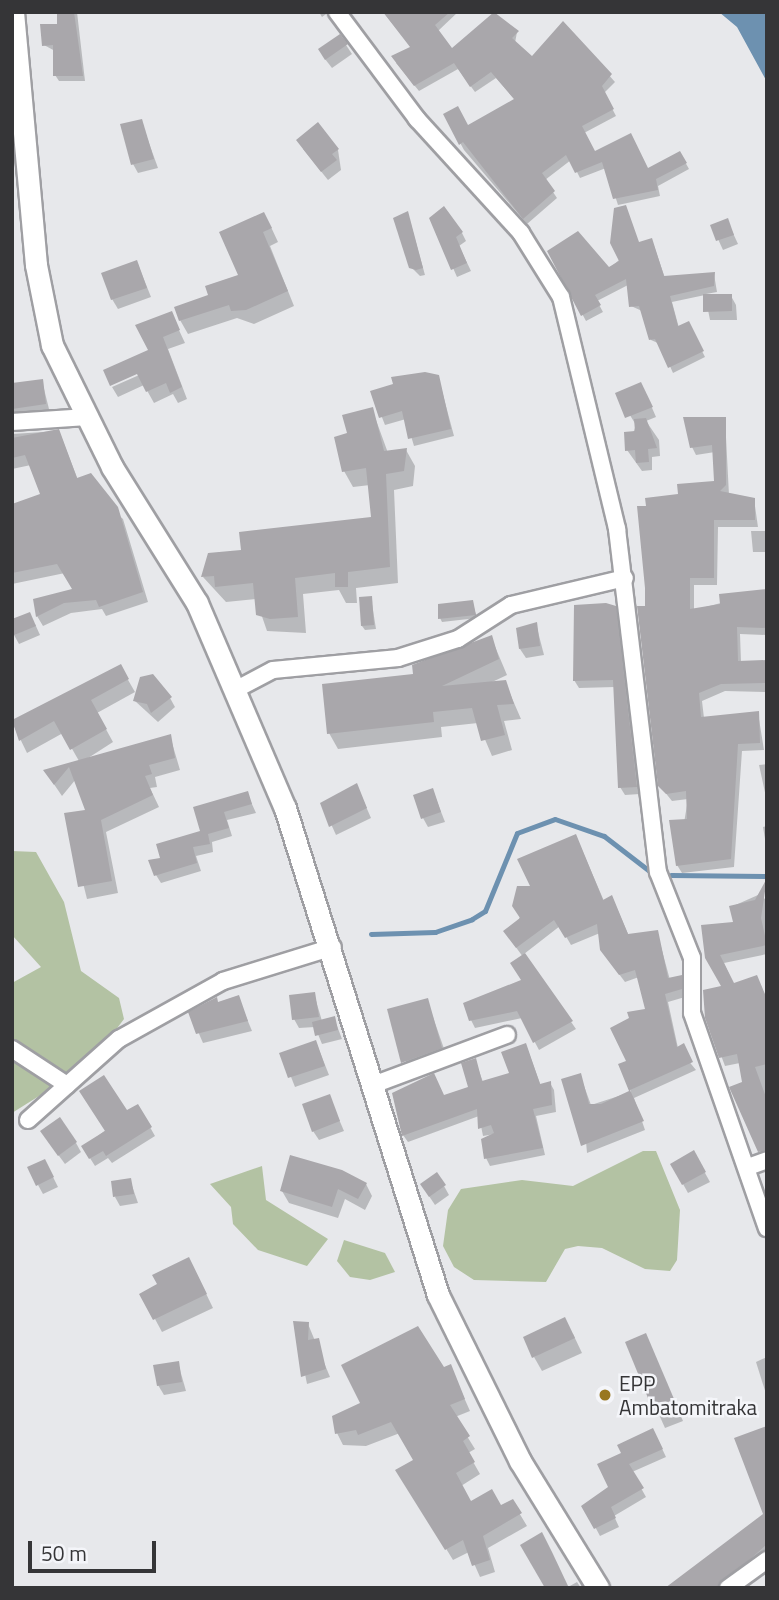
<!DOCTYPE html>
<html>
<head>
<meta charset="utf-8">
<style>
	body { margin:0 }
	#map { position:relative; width:779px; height:1600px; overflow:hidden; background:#e7e8eb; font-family:"Titillium Web",sans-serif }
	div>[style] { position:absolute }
	.green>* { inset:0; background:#b3c2a3 }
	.water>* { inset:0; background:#6d91b0 }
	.shadow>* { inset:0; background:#0003 }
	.stream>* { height:5px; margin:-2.5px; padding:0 2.5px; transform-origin:2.5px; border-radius:2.5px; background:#6d91b0 }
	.building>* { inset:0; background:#a9a7ab }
	.roads { filter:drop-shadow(2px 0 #9f9fa3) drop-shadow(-2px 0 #9f9fa3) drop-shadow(0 2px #9f9fa3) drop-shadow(0 -2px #9f9fa3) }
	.street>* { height:16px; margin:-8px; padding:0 8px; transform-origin:8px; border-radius:8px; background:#fff }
	.secondary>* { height:21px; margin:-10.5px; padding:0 10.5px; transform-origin:10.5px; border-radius:10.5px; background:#fff }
	.dots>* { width:19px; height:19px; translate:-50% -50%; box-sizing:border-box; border:4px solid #f4f5f9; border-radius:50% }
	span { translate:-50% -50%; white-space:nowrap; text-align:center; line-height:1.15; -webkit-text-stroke:5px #f4f5f9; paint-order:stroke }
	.poi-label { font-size:21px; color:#353537 }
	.left { translate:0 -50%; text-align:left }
	.frame { position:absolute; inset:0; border:14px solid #353537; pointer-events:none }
	.scale { position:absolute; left:28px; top:1541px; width:128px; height:32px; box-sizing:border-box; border:4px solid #353537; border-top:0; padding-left:9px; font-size:21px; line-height:24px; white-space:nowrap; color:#353537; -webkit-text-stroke:5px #f4f5f9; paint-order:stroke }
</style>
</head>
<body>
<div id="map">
	<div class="green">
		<div style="clip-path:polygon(12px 851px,36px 852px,64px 902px,81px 971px,119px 998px,124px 1019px,90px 1064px,12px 1113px,12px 983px,41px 967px,12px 935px)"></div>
		<div style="clip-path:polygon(643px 1151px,656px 1151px,680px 1210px,677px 1260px,670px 1271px,645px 1269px,602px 1248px,578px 1246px,565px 1249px,546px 1282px,474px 1280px,454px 1267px,443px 1246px,448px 1210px,461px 1189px,522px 1180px,573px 1186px)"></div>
		<div style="clip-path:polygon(262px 1166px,266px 1200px,328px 1239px,307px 1266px,258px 1250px,233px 1224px,231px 1207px,210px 1184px)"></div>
		<div style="clip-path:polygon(344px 1240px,385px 1253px,395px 1272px,370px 1280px,350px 1277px,337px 1261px)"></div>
	</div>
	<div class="water">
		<div style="clip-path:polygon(719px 12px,767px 12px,767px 82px,737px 27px)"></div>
	</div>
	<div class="shadow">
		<div style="clip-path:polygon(59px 12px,77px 12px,85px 81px,59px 81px,55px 75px,55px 51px,44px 45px,59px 26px)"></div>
		<div style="clip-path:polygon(319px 12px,329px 12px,322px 17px)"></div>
		<div style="clip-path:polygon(383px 12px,458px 12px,438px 31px,452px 51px,517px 32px,515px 43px,532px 58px,563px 23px,615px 82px,604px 93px,616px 116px,584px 133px,595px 153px,648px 171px,680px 153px,689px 169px,658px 186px,660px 196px,618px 205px,606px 168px,580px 178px,571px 160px,545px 180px,557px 198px,527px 224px,464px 150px,445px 115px,468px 127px,515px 100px,496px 78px,475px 92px,458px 69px,419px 91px,396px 63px,412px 48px)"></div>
		<div style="clip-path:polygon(340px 36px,352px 54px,332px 68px,325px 59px)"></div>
		<div style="clip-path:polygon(141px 121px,158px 168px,138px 173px,133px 164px)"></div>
		<div style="clip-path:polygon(303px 149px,338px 150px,341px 170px,328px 180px)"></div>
		<div style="clip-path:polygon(408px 214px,425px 275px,420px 276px,411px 267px)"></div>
		<div style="clip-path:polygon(431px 218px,462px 233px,466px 241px,459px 246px,471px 271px,457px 277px)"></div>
		<div style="clip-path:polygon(727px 220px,738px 244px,723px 250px,712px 226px)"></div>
		<div style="clip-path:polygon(271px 227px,278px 242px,270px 246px,294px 306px,254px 324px,237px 318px,188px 334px,180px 320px,241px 276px,221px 233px)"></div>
		<div style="clip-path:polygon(639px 244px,654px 246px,665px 278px,714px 274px,717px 292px,706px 294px,731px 296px,736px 305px,737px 320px,710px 320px,705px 295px,672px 302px,679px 328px,691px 329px,705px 357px,673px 373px,660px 344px,651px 340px,642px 311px,631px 306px,628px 285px,597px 301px,603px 312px,586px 321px,549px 252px,608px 269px)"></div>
		<div style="clip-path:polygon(137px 262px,151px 297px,118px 309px,112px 299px)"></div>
		<div style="clip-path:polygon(171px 313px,185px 343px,168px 349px,187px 399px,178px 403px,173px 394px,154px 403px,144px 385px,118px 397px,112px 387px,146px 372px)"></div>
		<div style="clip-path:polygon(438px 376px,454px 436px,414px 446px,406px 419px,385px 425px,372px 392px)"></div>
		<div style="clip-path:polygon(42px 381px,50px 413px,12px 423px,12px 384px)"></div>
		<div style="clip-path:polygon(617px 394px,646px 394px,656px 417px,646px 421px,659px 440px,660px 456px,652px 457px,652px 470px,642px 471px,627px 450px,636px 425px)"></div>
		<div style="clip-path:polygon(372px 409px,388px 453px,406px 450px,415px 466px,413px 486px,394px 490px,398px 583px,356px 588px,357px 603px,346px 603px,339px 590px,303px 594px,306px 633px,267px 631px,256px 599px,226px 602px,203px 577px,243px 551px,373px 519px,370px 485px,353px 487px,344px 471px,349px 434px)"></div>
		<div style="clip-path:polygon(evenodd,725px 418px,729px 495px,754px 499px,758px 527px,718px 527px,717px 585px,694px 585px,694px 610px,767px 591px,767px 692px,725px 691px,702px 701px,704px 718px,758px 713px,764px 750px,742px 751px,734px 867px,682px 873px,677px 865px,688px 799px,672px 801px,660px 786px,646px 608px,648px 508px,716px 482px,715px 452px,696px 455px,692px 447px,725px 418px,740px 634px,767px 635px,766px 662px,741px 662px,740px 634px)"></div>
		<div style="clip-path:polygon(59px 431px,78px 480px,123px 519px,148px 602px,106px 616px,102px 609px,71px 613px,43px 626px,37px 616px,75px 591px,65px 573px,12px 584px,12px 506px,43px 494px,31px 465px,12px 469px,12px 434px)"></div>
		<div style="clip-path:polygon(751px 531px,767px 531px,767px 552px,753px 552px)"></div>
		<div style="clip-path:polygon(371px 598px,376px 629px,365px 630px,362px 626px)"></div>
		<div style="clip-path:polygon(472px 602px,477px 618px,442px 622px,440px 618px)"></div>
		<div style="clip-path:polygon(615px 608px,619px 615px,640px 794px,625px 795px,620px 787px,615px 687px,579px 688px,574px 680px)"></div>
		<div style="clip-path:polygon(35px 624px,40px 635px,19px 644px,14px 635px)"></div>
		<div style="clip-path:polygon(536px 624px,544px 655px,526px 658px,520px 649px)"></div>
		<div style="clip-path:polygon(491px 637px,507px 675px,490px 683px,505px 682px,521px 719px,504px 721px,512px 750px,492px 756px,478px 723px,441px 727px,442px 737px,338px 749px,329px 733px,415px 675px)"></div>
		<div style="clip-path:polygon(120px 666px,135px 692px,97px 713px,113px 742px,85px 760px,170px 736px,180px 770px,155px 777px,157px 787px,150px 788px,159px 807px,106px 832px,118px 893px,87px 899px,66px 815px,87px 811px,76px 779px,62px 796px,45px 771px,79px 761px,63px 733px,27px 753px,12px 722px)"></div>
		<div style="clip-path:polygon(170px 698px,175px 707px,158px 722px,135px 701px)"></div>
		<div style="clip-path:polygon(767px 764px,767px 797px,766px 797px,759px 765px)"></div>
		<div style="clip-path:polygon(433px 791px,445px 822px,428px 827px,423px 818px)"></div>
		<div style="clip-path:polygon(247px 793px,256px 813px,227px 820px,232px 836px,212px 842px,213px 852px,196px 856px,201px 871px,161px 883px,156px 875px,163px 860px,203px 832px,195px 808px)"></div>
		<div style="clip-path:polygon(361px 795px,371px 818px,336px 835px,322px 804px)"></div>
		<div style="clip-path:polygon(767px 826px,767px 845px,766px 845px,763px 827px)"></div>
		<div style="clip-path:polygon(576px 836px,604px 901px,612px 897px,629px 936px,657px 932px,670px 980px,681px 977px,685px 984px,685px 997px,668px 1002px,678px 1048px,696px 1070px,634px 1098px,645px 1130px,587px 1153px,580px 1075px,591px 1105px,631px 1092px,621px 1065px,629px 1062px,648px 1010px,639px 977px,625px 982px,607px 958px,600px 933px,571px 945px,560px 926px,524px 954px,576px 1029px,539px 1050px,522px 1018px,475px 1028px,471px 1020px,523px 981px,523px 957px,510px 939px,533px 888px)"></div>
		<div style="clip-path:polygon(758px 895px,767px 900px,767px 954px,724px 963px,734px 985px,756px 977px,767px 999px,764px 1160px,732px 1088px,744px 1084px,740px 1063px,725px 1066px,707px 1018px,724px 987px,706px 957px,735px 923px,731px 907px)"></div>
		<div style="clip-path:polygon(314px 994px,322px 1021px,334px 1018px,342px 1039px,322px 1044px,315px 1027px,299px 1028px,294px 1019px)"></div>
		<div style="clip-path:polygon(238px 997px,252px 1031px,203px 1043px,190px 1013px)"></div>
		<div style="clip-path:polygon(427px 1000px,449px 1063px,411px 1077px,389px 1011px)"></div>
		<div style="clip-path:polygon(316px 1042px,329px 1075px,295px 1087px,282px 1054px)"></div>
		<div style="clip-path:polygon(526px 1045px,541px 1086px,550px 1083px,554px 1090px,556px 1112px,536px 1116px,545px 1155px,490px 1166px,486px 1158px,495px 1134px,483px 1136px,479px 1116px,408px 1142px,403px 1135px,444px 1097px,470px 1088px,475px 1060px,483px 1082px,511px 1074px)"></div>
		<div style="clip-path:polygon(329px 1096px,344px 1131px,319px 1140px,313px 1131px)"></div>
		<div style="clip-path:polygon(138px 1106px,155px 1136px,112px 1163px,108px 1158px,95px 1166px,83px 1147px)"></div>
		<div style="clip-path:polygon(48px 1141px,76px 1143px,81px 1152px,65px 1164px)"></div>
		<div style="clip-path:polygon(694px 1153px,710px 1182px,688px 1193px,672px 1164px)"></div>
		<div style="clip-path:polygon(50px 1171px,58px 1187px,43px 1194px,38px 1185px)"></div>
		<div style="clip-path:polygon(130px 1180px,138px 1203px,120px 1206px,115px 1197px)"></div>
		<div style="clip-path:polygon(366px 1184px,372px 1196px,365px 1210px,345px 1199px,338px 1218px,289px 1203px,282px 1191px)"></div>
		<div style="clip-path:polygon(444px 1186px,449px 1195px,435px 1205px,427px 1193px)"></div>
		<div style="clip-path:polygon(196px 1273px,213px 1308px,162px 1332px,155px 1319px)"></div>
		<div style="clip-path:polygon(295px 1323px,308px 1324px,330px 1377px,307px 1384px)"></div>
		<div style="clip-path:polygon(573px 1334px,582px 1353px,542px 1371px,534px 1357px)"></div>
		<div style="clip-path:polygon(645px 1335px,683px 1421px,665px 1428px,627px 1343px)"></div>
		<div style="clip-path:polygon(767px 1357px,767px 1397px,756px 1362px)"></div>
		<div style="clip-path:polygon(178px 1363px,186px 1391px,164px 1395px,158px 1385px)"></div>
		<div style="clip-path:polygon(450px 1366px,470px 1411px,455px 1417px,475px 1449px,468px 1453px,480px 1474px,461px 1486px,470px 1503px,500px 1508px,512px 1501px,527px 1526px,488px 1548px,495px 1572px,480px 1577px,469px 1552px,453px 1560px,398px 1470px,416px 1460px,400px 1433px,366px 1446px,343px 1445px,337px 1433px)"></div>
		<div style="clip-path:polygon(767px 1428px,767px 1555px,723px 1588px,667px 1588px,765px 1514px)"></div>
		<div style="clip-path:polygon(657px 1438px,666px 1457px,632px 1472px,646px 1497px,614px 1516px,619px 1527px,600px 1536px,584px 1506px,610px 1488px,599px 1465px)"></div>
		<div style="clip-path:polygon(577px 1582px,581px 1588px,551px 1588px,568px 1587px)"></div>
	</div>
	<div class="stream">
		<div style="left:671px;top:875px;width:96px;rotate:0.6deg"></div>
		<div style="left:371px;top:934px;width:64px;rotate:-1.8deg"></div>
		<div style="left:435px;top:932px;width:39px;rotate:-19deg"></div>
		<div style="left:472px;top:919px;width:15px;rotate:-32deg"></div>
		<div style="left:485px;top:911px;width:84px;rotate:-67.7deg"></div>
		<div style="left:517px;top:833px;width:40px;rotate:-20.2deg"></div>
		<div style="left:555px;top:819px;width:52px;rotate:19.1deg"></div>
		<div style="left:604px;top:836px;width:61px;rotate:37.6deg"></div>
	</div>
	<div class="building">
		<div style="clip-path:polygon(57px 12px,74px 12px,83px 76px,53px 76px,53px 45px,42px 46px,40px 24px,57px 24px)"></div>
		<div style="clip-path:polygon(383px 12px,450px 12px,435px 25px,452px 48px,494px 12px,519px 31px,512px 38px,532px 56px,563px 21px,612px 74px,602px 86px,614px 109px,582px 126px,595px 151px,631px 133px,648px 168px,680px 151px,687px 163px,656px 179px,658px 190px,613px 199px,602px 162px,575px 173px,566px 155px,542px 173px,555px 191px,523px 219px,463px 142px,459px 145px,443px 114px,458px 106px,468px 125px,514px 99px,491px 72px,470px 87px,454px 63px,414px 86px,391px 56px,410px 47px)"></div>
		<div style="clip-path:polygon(340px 34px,348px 44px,325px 60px,318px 49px)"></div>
		<div style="clip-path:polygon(142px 119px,154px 159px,131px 165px,120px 124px)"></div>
		<div style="clip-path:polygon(318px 122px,339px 149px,332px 154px,337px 160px,321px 172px,296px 140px)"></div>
		<div style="clip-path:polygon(626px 205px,639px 242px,652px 238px,664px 276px,715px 272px,714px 286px,670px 296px,678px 326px,689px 321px,704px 351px,668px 368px,655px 339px,649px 340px,639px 306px,629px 307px,626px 279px,595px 295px,601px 305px,581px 316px,547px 251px,578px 231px,609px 267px,619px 261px,610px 243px,614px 208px)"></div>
		<div style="clip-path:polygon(444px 206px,463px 232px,456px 237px,467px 263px,451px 270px,429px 218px)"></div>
		<div style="clip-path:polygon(408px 211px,423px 268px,416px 270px,409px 268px,393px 218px)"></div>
		<div style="clip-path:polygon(264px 212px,272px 228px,263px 232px,288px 291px,246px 310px,231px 311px,229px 305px,179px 321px,174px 307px,208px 295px,205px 286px,238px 275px,219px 232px)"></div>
		<div style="clip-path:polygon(728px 218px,734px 235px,716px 241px,710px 225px)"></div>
		<div style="clip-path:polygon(137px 260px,147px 288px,111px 300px,101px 273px)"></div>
		<div style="clip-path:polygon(703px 294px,732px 294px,732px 311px,703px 312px)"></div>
		<div style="clip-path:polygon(172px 311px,180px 330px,163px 337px,182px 387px,170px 393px,166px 383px,146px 392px,137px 374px,110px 386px,103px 370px,148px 350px,135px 325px)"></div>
		<div style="clip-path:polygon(425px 372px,439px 375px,451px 429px,408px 439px,402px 411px,379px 418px,370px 391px,393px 384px,391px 377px)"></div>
		<div style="clip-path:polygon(43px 379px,46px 404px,12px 409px,12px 383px)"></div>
		<div style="clip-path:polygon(641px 382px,653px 407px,625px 418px,615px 393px)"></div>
		<div style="clip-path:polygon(373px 407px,384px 451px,407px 448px,404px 471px,386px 474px,390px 567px,348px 572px,348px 587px,335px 587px,335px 573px,295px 578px,298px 617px,270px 619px,256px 615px,253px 583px,215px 587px,214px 576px,201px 577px,208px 553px,241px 550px,239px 532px,371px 517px,366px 468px,342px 472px,334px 437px,347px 433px,342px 415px)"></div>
		<div style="clip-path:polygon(683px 417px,726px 417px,726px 485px,720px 491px,755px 498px,755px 520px,714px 520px,714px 578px,690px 578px,690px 609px,720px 604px,719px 594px,767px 589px,767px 628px,737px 627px,738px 661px,767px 660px,767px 683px,721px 684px,699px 693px,701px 717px,759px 711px,760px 743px,738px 744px,731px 859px,676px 866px,669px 820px,687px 819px,686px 791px,666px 794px,658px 786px,637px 606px,645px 606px,645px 588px,637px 506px,646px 506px,645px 498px,678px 494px,677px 484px,714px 481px,712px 445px,690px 448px)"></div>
		<div style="clip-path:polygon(646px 418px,657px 448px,648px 449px,649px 462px,636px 463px,635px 450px,625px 451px,624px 432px,635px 431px,634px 419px)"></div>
		<div style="clip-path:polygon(59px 429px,77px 478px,91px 473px,118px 507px,143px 592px,99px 607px,96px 600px,64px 603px,36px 617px,33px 599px,72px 589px,57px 564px,12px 573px,12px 504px,40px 494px,25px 455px,12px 458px,12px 438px)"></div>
		<div style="clip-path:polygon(372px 596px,374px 625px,361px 626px,359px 597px)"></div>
		<div style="clip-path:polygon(473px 600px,476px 615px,438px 619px,438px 604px)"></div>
		<div style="clip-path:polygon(606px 603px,616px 606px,637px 787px,618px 788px,613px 680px,573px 681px,574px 605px)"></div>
		<div style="clip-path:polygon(30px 612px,36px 626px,12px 636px,12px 619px)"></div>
		<div style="clip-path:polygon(537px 622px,540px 646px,519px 649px,516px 628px)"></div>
		<div style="clip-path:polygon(492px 635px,499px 659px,442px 686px,506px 680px,514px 704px,497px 705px,505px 735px,481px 741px,472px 708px,433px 712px,434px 722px,327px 734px,322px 684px,413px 674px,412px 665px)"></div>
		<div style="clip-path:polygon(121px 664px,129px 679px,91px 700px,107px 729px,70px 750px,54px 721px,19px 741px,12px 720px)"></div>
		<div style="clip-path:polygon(153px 674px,172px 697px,151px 713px,147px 704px,133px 701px,140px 677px)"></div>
		<div style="clip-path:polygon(171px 734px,175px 758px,149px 765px,152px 774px,145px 776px,153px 795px,101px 820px,112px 881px,78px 887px,64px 813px,85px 810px,69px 767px,54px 785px,43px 770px)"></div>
		<div style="clip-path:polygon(357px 783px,367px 808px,329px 827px,320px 803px)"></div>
		<div style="clip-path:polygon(433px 788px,441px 812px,421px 819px,413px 795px)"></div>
		<div style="clip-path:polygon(248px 791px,252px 804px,224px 812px,229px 828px,208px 834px,210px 844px,193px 847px,197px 863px,154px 876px,148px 860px,160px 858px,156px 844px,200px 831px,193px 807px)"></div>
		<div style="clip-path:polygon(576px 834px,603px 900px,612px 895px,628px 934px,658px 930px,668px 978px,682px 975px,682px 989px,665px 994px,677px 1047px,684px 1043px,693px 1062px,630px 1090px,644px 1121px,581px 1146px,561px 1079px,581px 1073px,589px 1104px,601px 1104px,629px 1091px,618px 1064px,626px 1061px,610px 1028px,629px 1018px,627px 1012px,645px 1009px,635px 970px,619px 975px,600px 950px,597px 924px,565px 938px,554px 920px,516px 948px,503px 931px,520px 918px,512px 906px,517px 886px,530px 886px,517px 859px)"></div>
		<div style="clip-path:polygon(767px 878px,761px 918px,767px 945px,720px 955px,734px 983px,757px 975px,767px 999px,767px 1064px,755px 1067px,767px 1100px,767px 1150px,758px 1152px,729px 1087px,742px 1082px,737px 1054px,719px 1058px,705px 1018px,703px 990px,721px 986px,705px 958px,701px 925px,733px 922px,729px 906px,755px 900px)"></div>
		<div style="clip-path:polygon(525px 953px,573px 1021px,533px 1043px,517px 1011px,469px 1021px,463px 1003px,521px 980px,510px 963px)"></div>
		<div style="clip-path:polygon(315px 992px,319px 1017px,292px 1020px,289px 995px)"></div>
		<div style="clip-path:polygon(239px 995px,248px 1021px,196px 1034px,188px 1012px,217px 997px,218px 1002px)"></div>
		<div style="clip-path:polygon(428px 998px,442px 1048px,401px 1063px,387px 1009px)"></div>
		<div style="clip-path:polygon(335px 1016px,338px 1030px,315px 1036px,312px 1022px)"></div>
		<div style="clip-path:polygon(316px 1040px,325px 1066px,288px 1078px,279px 1053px)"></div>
		<div style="clip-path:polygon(526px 1043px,540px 1084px,551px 1081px,552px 1105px,533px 1109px,543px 1148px,484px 1159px,481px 1139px,494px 1133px,491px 1125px,478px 1129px,477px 1109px,402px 1136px,392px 1093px,434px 1073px,444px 1095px,468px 1087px,461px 1063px,476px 1058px,482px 1081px,509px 1073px,501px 1052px)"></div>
		<div style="clip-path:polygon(104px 1075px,127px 1110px,138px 1104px,152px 1127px,106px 1156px,103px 1151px,89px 1159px,81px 1146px,105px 1131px,79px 1091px)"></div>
		<div style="clip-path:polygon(330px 1094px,340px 1121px,312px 1132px,302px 1104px)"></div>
		<div style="clip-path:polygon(60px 1117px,77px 1142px,58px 1156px,40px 1131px)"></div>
		<div style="clip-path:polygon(694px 1150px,706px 1172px,682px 1185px,670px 1164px)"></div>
		<div style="clip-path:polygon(290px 1155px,342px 1170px,367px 1183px,358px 1199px,338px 1189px,332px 1207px,280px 1191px)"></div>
		<div style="clip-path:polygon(45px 1159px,54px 1177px,36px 1186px,27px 1167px)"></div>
		<div style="clip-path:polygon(437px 1172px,446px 1185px,429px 1197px,420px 1184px)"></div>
		<div style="clip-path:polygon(131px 1178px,134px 1194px,113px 1197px,111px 1181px)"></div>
		<div style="clip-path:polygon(189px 1257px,207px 1294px,153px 1320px,139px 1294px,157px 1284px,152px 1275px)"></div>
		<div style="clip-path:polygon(565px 1317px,575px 1338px,532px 1358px,523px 1337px)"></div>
		<div style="clip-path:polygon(293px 1321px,309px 1322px,308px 1340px,319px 1338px,326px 1369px,301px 1377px)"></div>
		<div style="clip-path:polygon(418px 1326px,444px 1367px,451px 1364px,465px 1399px,450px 1405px,470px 1436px,463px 1441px,475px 1462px,456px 1473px,471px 1501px,492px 1489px,501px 1505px,513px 1499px,522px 1513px,483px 1536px,490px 1560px,472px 1566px,463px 1540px,445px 1550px,395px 1470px,413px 1460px,391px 1422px,358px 1435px,356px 1430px,335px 1434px,332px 1416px,360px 1403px,341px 1365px)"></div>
		<div style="clip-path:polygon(646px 1333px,677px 1406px,655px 1415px,625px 1342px)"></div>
		<div style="clip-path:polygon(179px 1361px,182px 1382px,157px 1386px,153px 1365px)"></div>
		<div style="clip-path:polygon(767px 1426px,767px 1544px,718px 1588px,665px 1588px,763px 1514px,734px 1438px)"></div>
		<div style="clip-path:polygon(653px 1428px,663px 1449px,629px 1464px,644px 1488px,611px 1507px,616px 1518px,594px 1529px,581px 1506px,608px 1487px,597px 1464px,621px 1453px,617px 1445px)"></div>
		<div style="clip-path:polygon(542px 1532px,552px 1552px,569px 1588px,545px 1588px,520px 1545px)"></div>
	</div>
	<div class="roads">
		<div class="street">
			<div style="left:337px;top:12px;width:134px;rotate:53.2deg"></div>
			<div style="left:417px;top:119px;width:154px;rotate:47.6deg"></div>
			<div style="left:521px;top:233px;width:75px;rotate:58deg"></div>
			<div style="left:561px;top:297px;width:239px;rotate:76.4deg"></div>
			<div style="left:617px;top:529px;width:345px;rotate:83.2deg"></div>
			<div style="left:658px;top:872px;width:92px;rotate:68.4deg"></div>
			<div style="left:692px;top:958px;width:55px;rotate:90deg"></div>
			<div style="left:692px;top:1013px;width:228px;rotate:70.8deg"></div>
			<div style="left:12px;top:422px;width:75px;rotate:-3.8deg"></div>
			<div style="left:235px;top:690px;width:43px;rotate:-27.8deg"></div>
			<div style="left:273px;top:670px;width:126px;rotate:-5.5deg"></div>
			<div style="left:398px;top:658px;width:63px;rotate:-17.6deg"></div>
			<div style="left:458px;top:639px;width:63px;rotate:-32.7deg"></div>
			<div style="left:511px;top:605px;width:117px;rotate:-13.3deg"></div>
			<div style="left:12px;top:1049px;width:66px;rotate:33.2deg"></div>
			<div style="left:373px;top:1085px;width:143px;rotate:-20.5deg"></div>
			<div style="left:28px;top:1120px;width:122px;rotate:-41.7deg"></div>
			<div style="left:119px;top:1039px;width:119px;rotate:-29.1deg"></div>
			<div style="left:223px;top:981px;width:115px;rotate:-17.2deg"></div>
			<div style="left:748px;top:1167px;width:20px;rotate:-20deg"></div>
			<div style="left:728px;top:1588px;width:48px;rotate:-35.7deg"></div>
		</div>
		<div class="secondary">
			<div style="left:13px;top:12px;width:254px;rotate:84.8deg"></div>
			<div style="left:36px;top:265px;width:82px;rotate:78.7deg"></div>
			<div style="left:52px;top:345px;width:136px;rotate:63.8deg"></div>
			<div style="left:112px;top:467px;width:160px;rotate:58deg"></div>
			<div style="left:197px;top:603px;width:223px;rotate:66.8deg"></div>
			<div style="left:285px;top:808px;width:510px;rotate:72.56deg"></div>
			<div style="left:438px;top:1295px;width:185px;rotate:63.7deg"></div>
			<div style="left:520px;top:1461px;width:149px;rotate:58.4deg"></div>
		</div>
	</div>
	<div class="dots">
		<div style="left:605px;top:1395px;background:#987720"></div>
	</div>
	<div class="poi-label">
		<span class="left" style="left:619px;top:1395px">EPP<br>Ambatomitraka</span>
	</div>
	<div class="frame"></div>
	<div class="scale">50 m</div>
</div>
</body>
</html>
